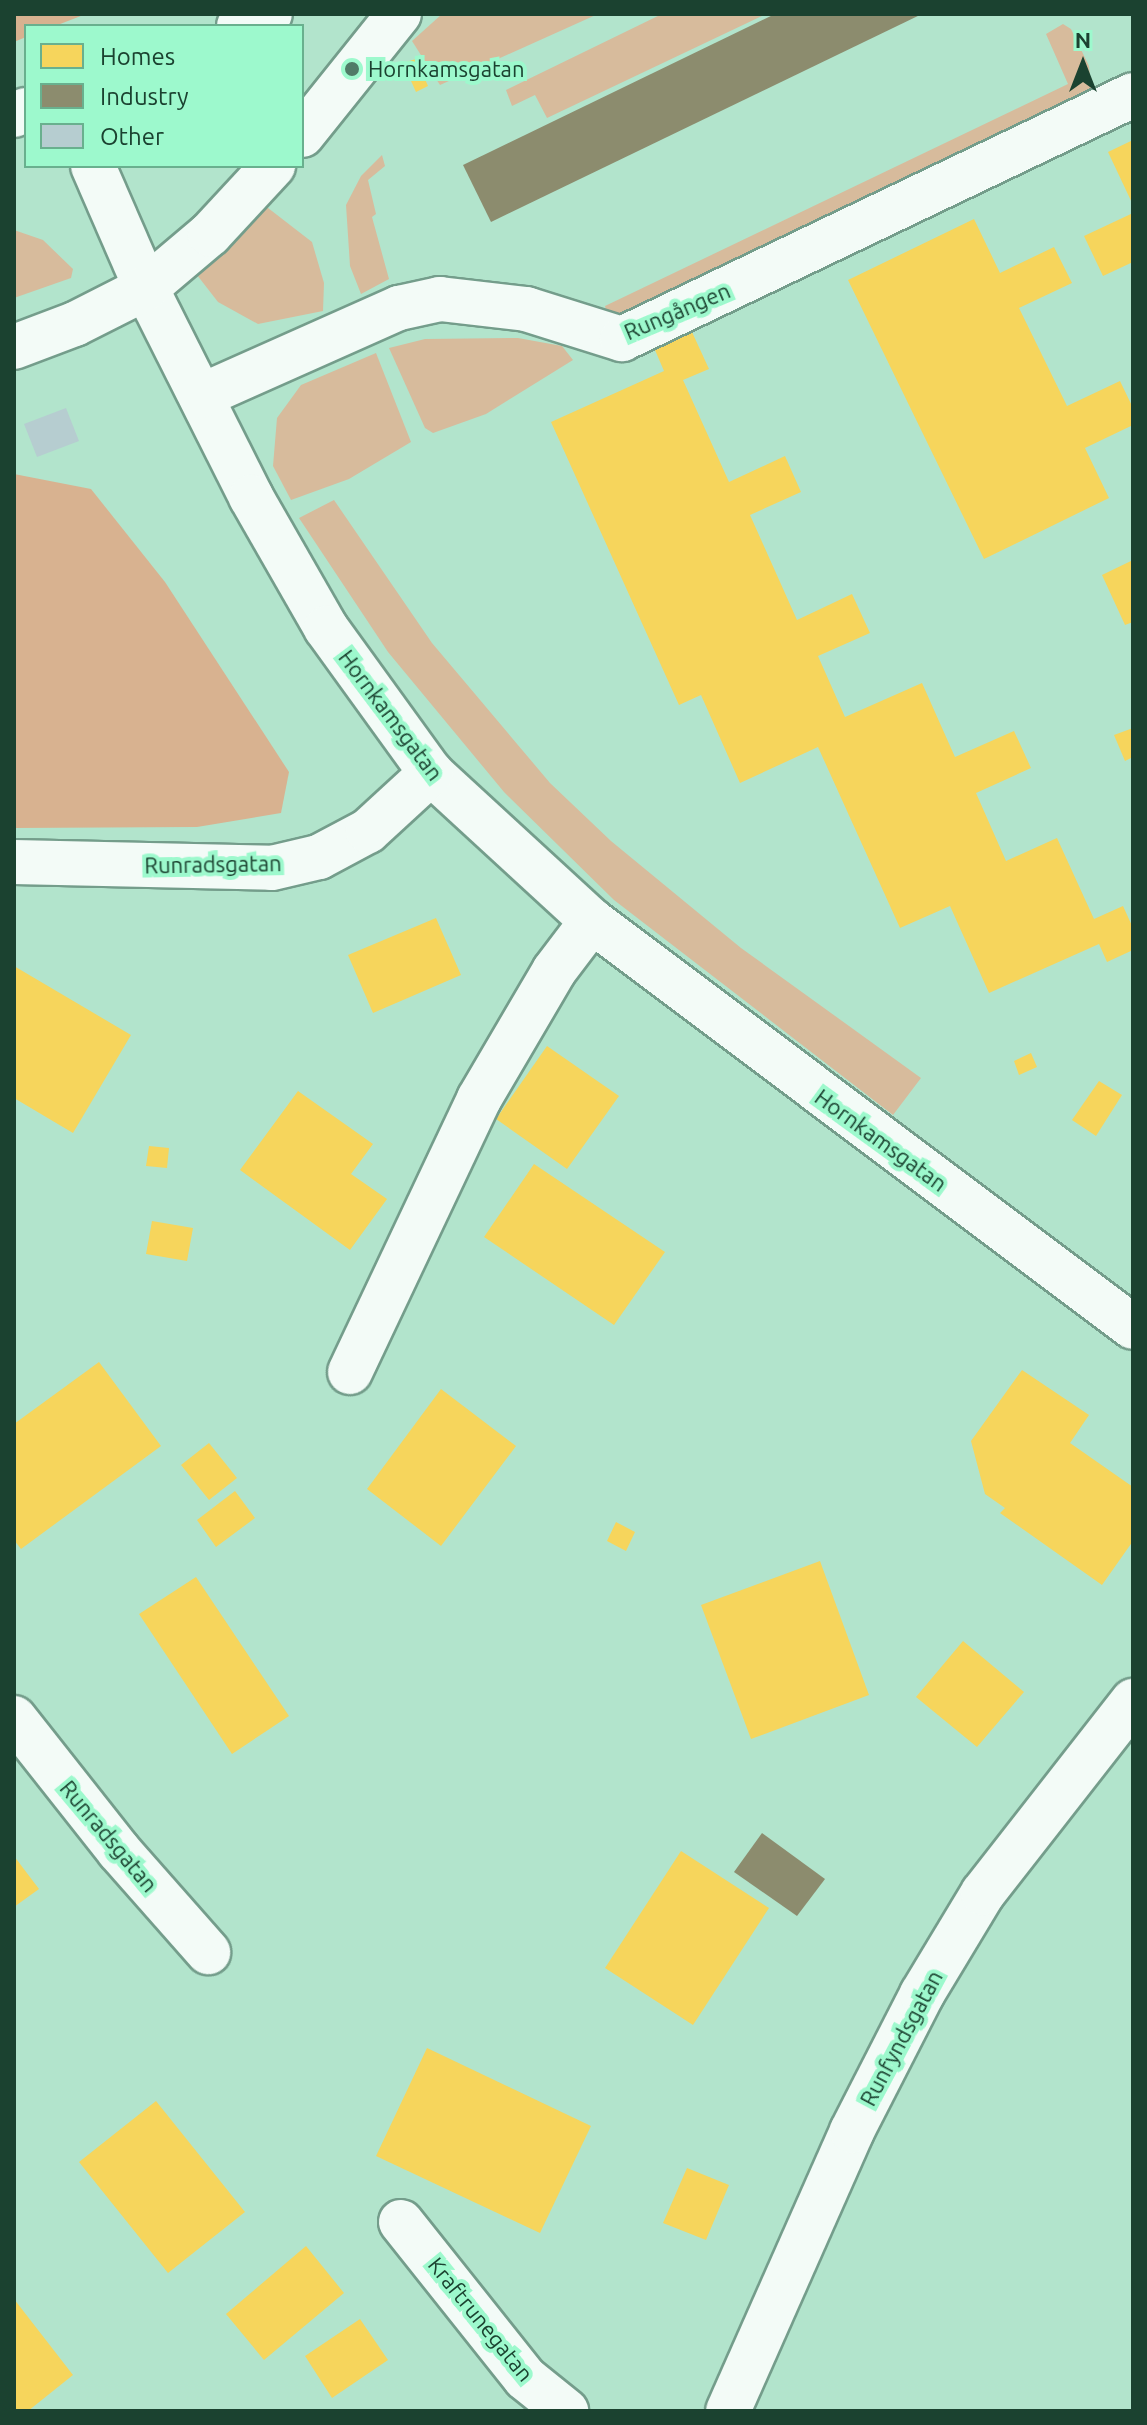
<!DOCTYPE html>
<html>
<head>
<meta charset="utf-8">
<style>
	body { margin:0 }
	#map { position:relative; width:1147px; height:2425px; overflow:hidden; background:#b2e4cc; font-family:Ubuntu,sans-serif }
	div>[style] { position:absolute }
	.green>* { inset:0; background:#d7bb9c }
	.forest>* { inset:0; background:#d8b290 }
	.homes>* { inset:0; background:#f6d55c }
	.industry>* { inset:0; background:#8c8c6e }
	.building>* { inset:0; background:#b6cdd0 }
	.roads { filter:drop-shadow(2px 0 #749d8b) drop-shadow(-2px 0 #749d8b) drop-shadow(0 2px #749d8b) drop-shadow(0 -2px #749d8b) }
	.minor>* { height:44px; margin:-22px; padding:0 22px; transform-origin:22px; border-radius:22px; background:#f3fbf7 }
	.dots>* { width:22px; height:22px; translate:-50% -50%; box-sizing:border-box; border:4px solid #9df9cd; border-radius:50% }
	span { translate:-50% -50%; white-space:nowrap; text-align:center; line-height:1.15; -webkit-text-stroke:8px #9df9cd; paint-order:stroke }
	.poi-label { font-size:22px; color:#1b4230 }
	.left { translate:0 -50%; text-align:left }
	.street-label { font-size:22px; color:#1b4230 }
	.frame { position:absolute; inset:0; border:16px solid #1b4230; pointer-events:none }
	.legend { position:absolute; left:24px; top:24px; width:280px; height:144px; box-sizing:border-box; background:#9df9cd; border:2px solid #69b08e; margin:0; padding:10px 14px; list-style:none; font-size:24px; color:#1b4230 }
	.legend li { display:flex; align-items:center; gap:16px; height:40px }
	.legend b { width:40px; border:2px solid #69b08e }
	.north { position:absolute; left:1043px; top:24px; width:80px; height:80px; -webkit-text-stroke:6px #9df9cd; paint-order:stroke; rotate:0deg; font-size:22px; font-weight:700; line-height:32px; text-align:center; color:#1b4230 }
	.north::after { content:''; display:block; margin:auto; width:28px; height:36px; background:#1b4230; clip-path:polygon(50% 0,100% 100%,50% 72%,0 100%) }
</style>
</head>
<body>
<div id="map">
	<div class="green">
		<div style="clip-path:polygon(442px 14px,598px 14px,440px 85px,412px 41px)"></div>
		<div style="clip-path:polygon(662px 14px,766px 14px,547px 118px,535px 95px,512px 106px,506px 90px)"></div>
		<div style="clip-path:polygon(1063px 24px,1071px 29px,1089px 66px,1092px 96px,623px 322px,608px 317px,605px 306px,1068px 84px,1046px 34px)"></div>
		<div style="clip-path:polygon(382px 155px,385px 166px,368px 180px,376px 214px,372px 217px,389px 279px,361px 294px,350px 266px,346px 205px,361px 176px)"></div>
		<div style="clip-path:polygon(259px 201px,312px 242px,324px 283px,323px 311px,258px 324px,218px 302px,197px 275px)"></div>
		<div style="clip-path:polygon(14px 230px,43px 240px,73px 269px,71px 278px,14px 298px)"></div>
		<div style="clip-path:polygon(518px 338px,562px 346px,573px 360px,486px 414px,433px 433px,425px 428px,389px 348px,425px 339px)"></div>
		<div style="clip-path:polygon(376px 353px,411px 442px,349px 479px,291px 500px,273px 466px,277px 418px,301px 385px)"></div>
		<div style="clip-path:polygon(334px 500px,432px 643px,550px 783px,611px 841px,741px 948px,921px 1078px,893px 1115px,614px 900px,504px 792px,388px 652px,299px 518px)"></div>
	</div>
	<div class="forest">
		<div style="clip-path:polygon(14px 14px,86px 14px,55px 26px,26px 26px,26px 37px,14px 42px)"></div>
		<div style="clip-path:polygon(14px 474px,91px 489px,165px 582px,289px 772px,281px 813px,197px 827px,14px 828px)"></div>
	</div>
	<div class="homes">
		<div style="clip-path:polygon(416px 59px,428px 86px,416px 92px,403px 63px)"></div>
		<div style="clip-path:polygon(1133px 140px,1133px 205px,1108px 152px)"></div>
		<div style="clip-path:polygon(1133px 213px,1133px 262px,1103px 276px,1084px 236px)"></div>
		<div style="clip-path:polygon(974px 219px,1000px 273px,1054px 247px,1072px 283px,1019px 308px,1067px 406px,1120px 381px,1133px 408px,1133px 425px,1085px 448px,1109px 498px,984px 559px,848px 280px)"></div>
		<div style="clip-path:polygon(692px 332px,709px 369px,683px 380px,729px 482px,785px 456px,801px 492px,750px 515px,797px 620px,852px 594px,870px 633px,818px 656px,845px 717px,922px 683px,955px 757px,1014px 731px,1031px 768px,976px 793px,1006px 861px,1057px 838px,1094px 919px,1123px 906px,1133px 928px,1133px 950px,1107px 962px,1099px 944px,989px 993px,950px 906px,900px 928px,818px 747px,740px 783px,701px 695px,679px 705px,551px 422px,664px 371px,655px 350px)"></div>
		<div style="clip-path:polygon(1133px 560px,1133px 622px,1125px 625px,1102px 575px)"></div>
		<div style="clip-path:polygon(1133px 728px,1133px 757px,1125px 761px,1114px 735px)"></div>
		<div style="clip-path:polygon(436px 918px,461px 975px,373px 1013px,348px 955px)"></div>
		<div style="clip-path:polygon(14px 966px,131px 1035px,73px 1133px,14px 1098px)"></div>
		<div style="clip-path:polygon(547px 1046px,619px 1096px,567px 1169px,496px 1119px)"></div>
		<div style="clip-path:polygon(1031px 1053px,1037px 1067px,1019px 1075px,1014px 1061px)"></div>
		<div style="clip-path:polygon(1099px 1081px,1122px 1095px,1096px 1136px,1072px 1120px)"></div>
		<div style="clip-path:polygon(298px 1091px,373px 1144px,351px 1174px,387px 1199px,350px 1250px,240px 1170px)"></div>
		<div style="clip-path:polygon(149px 1146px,169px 1148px,167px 1168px,146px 1166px)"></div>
		<div style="clip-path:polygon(534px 1164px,665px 1252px,614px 1325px,484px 1237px)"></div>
		<div style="clip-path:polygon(152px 1221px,193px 1228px,187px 1261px,146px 1254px)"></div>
		<div style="clip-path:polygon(99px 1362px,161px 1446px,21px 1549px,14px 1540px,14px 1424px)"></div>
		<div style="clip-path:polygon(1022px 1370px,1089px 1415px,1070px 1443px,1133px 1487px,1133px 1541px,1102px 1585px,1000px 1513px,1005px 1508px,985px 1494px,971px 1441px)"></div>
		<div style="clip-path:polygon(441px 1389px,516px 1446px,441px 1546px,367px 1489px)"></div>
		<div style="clip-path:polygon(209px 1443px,237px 1478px,209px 1500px,181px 1465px)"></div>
		<div style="clip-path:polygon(235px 1491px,255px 1518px,216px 1547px,197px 1520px)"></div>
		<div style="clip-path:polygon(616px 1522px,635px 1532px,626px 1551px,607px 1541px)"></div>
		<div style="clip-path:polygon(820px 1561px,869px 1695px,751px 1739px,701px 1605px)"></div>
		<div style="clip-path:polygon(196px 1577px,289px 1716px,232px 1754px,139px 1614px)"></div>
		<div style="clip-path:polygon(963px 1641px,1024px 1692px,977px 1747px,916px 1697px)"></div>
		<div style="clip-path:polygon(681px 1851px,769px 1908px,693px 2025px,605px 1968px)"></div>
		<div style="clip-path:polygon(14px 1856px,39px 1889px,14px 1907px)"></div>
		<div style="clip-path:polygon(427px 2048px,591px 2126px,540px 2233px,376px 2156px)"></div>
		<div style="clip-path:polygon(156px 2101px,245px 2212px,168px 2273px,79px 2162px)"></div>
		<div style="clip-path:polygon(687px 2168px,729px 2185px,706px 2240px,663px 2223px)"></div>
		<div style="clip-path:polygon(306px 2246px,344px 2293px,264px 2360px,226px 2314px)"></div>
		<div style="clip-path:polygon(14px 2299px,73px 2375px,28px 2411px,14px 2411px)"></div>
		<div style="clip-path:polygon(360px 2319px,388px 2360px,332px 2398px,305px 2356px)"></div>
	</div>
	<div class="industry">
		<div style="clip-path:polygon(775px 14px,922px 14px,491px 222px,463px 165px)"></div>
		<div style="clip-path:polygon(762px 1833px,825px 1879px,797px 1916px,734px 1872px)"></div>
	</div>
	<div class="building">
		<div style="clip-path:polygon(66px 408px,79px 441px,37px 457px,24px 424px)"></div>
	</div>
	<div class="roads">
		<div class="minor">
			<div style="left:239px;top:26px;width:33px;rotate:-21deg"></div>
			<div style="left:14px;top:115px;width:13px;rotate:-23deg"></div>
			<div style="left:302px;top:135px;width:155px;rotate:-51.3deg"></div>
			<div style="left:93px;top:166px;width:133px;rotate:66.5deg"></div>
			<div style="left:146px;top:288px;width:234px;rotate:63.3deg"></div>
			<div style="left:251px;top:497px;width:151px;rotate:60.2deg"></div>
			<div style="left:326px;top:628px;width:179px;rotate:54.1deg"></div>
			<div style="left:431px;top:773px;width:219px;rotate:42.6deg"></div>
			<div style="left:592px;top:921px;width:676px;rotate:36.89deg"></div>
			<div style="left:14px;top:347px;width:65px;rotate:-20.7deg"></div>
			<div style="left:75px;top:324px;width:80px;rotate:-26.9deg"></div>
			<div style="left:146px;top:288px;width:84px;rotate:-40.2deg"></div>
			<div style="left:210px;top:234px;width:93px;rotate:-47.2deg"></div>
			<div style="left:201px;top:396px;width:217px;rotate:-24deg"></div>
			<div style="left:399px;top:308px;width:42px;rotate:-12.4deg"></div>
			<div style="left:440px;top:299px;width:87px;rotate:6.6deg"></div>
			<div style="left:526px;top:309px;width:101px;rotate:17.4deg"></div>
			<div style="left:622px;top:339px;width:566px;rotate:-25.52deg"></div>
			<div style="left:14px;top:862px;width:258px;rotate:1.3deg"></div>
			<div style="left:272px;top:868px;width:48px;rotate:-13.2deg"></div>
			<div style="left:319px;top:857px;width:55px;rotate:-28deg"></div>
			<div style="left:368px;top:831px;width:86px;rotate:-42.6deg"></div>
			<div style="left:350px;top:1372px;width:302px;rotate:-64.7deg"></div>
			<div style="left:479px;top:1099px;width:148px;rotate:-59.6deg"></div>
			<div style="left:554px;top:971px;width:63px;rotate:-52.8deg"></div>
			<div style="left:14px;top:1718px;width:169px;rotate:51.7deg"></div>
			<div style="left:119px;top:1851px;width:135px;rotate:48.6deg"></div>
			<div style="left:401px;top:2222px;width:199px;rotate:51.5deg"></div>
			<div style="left:525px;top:2378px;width:53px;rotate:38.8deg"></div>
			<div style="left:728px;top:2411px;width:306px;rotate:-66.1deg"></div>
			<div style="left:852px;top:2131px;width:154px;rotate:-62.9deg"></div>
			<div style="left:922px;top:1994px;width:118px;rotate:-58.9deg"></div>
			<div style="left:983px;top:1893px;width:244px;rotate:-52deg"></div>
		</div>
	</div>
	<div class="dots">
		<div style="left:352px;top:69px;background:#507b67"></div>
	</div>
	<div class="poi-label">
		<span class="left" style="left:368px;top:69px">Hornkamsgatan</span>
	</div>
	<div class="street-label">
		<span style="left:677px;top:311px;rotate:-23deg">Rungången</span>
		<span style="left:391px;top:715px;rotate:53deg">Hornkamsgatan</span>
		<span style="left:213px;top:864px;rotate:-1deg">Runradsgatan</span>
		<span style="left:881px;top:1140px;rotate:36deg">Hornkamsgatan</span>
		<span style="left:109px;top:1836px;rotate:50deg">Runradsgatan</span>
		<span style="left:901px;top:2038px;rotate:-62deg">Runfyndsgatan</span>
		<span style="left:481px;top:2319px;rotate:51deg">Kraftrunegatan</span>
	</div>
	<div class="frame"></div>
	<ul class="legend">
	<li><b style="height:22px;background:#f6d55c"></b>Homes</li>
	<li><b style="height:22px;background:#8c8c6e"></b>Industry</li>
	<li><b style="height:22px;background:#b6cdd0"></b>Other</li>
	</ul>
	<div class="north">N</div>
</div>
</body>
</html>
